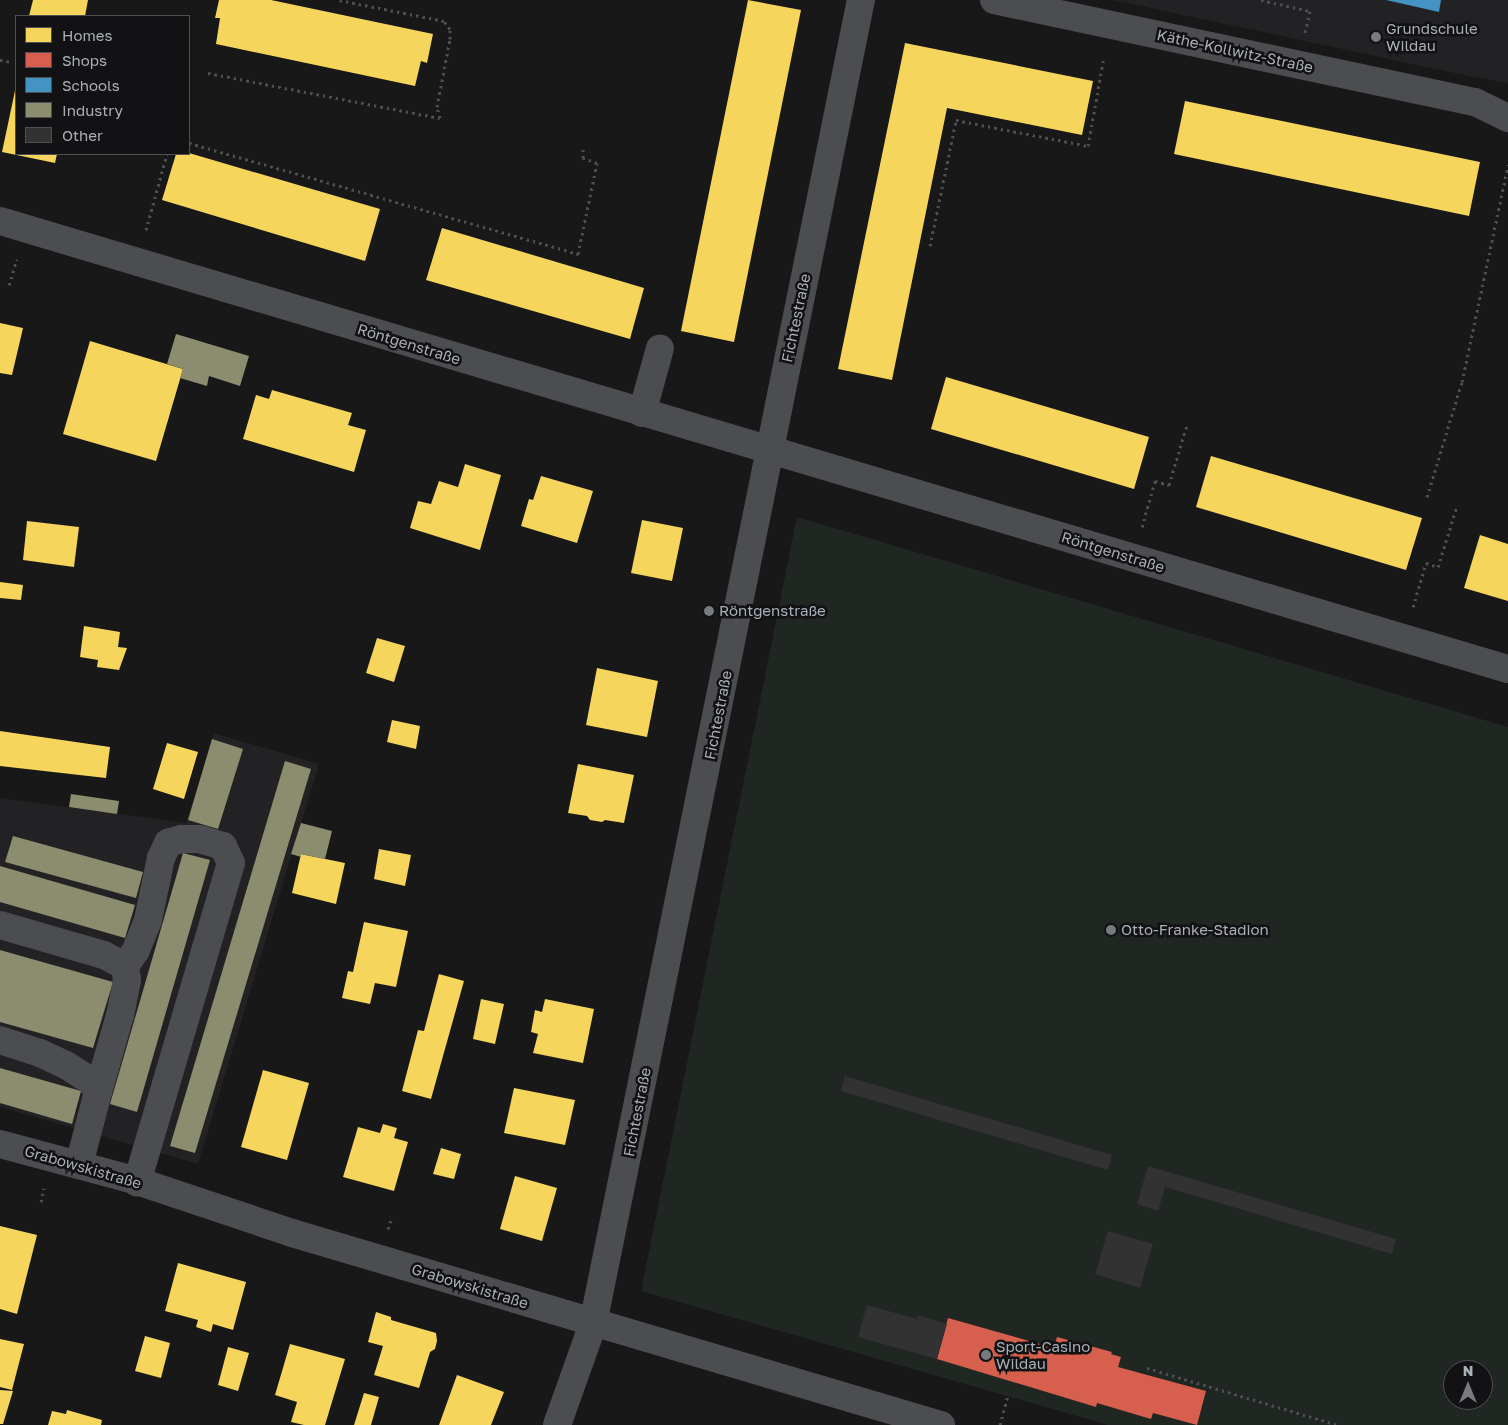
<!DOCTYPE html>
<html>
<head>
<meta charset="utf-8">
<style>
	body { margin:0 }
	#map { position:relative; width:1508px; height:1425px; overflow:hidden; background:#181818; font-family:"Golos Text",sans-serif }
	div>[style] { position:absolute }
	.built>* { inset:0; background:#222224 }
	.green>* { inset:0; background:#202621 }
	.homes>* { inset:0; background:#f6d55c }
	.shops>* { inset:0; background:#d6604d }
	.schools>* { inset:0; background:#4393c3 }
	.industry>* { inset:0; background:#8c8c6e }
	.building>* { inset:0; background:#323233 }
	.path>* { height:3px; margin-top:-1.5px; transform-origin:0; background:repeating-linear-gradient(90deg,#4e4f51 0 2.5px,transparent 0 6.5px) }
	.minor>* { height:28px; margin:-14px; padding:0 14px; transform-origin:14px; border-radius:14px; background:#4c4d50 }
	.dots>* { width:14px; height:14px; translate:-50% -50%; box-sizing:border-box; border:2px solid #121214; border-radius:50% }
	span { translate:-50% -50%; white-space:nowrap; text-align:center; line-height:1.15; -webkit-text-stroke:5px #121214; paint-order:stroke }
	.poi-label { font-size:15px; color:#aaaeb7 }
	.left { translate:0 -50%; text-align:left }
	.street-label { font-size:15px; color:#aaaeb7 }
	.legend { position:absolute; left:15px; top:15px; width:175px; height:140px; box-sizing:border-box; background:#121214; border:1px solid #4f5055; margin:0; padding:6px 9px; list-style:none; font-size:15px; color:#aaaeb7 }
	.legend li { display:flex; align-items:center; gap:10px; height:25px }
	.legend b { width:25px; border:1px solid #4f5055 }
	.north { position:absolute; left:1443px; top:1360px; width:50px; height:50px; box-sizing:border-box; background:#121214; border:1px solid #4f5055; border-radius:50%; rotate:0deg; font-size:14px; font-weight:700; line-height:20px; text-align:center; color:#aaaeb7 }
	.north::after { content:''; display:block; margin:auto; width:18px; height:22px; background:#777a7f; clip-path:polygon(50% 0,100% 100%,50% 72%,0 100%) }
</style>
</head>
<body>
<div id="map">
	<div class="built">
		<div style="clip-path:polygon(1113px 0,1508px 0,1508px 83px,1459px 74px)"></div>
		<div style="clip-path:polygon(214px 733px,319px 764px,198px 1164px,0 1107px,0 798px,186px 823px)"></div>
	</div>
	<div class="green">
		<div style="clip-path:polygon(evenodd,797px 517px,1508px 727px,1508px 1425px,1108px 1425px,641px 1291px,797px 517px,1453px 1370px,1483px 1370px,1483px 1400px,1453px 1400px,1453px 1370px)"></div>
	</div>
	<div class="homes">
		<div style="clip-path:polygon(33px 0,88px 0,85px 16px,29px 16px)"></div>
		<div style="clip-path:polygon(219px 0,271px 0,433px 34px,427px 63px,421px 61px,415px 86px,216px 44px,220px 18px,215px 18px)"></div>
		<div style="clip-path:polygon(748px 0,801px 10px,734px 342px,681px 331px)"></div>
		<div style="clip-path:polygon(905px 43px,1093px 81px,1082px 135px,947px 108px,892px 380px,838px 369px)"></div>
		<div style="clip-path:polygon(16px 86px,16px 154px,57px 154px,55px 163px,2px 152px)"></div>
		<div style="clip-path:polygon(1185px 101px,1480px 162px,1469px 216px,1174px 154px)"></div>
		<div style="clip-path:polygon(189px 153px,380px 209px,365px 261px,162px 200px,176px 154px)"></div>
		<div style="clip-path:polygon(442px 228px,644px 288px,630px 339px,426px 280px)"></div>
		<div style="clip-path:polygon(0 323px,23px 328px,12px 375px,0 373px)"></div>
		<div style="clip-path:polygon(90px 341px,183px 369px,156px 461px,63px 434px)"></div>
		<div style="clip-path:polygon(946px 377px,1149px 437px,1134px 489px,931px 429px)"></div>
		<div style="clip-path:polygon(272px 390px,352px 413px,348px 425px,366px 430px,354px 472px,243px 439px,256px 395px,269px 399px)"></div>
		<div style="clip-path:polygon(1211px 456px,1422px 518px,1406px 570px,1196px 507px)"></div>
		<div style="clip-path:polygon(465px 464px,501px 475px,480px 550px,410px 528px,418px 501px,431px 504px,439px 481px,458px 487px)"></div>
		<div style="clip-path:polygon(541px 476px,593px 491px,577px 543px,521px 526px,529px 499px,533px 500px)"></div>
		<div style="clip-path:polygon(642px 520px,683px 528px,672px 581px,631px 573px)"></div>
		<div style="clip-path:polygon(27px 521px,79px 527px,74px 567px,23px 560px)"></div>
		<div style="clip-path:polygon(1480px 535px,1508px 544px,1508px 601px,1464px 588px)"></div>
		<div style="clip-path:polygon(0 582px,23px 585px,21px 600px,0 598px)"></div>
		<div style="clip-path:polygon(84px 626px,120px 632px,118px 647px,127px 648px,119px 670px,97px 667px,98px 660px,80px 657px)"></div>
		<div style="clip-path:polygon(377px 638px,405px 646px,394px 682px,366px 673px)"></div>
		<div style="clip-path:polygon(597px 668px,658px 681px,647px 737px,586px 725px)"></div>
		<div style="clip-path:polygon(392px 720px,420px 726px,416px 749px,387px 742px)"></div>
		<div style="clip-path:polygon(0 731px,110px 747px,106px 778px,0 766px)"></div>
		<div style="clip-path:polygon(167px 743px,198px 752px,184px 799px,153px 789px)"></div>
		<div style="clip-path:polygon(578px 764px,634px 775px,624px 823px,605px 820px,602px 822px,590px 820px,587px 816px,568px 813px)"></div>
		<div style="clip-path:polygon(379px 849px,411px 855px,405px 886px,374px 879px)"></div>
		<div style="clip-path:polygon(301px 854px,345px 863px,336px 904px,292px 893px)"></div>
		<div style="clip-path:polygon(364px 922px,408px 931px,396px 987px,375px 983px,370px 1004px,342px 998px,348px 971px,353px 972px)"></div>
		<div style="clip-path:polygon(439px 974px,464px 981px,431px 1099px,402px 1091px,418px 1030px,424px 1031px)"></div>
		<div style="clip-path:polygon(481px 999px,504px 1004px,495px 1044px,473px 1039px)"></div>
		<div style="clip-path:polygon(545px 999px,594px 1009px,583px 1063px,533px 1053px,538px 1034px,531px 1032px,535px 1010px,542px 1012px)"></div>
		<div style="clip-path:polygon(263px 1070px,309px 1083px,287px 1160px,241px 1147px)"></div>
		<div style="clip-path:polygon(514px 1088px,575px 1100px,565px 1145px,504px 1133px)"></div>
		<div style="clip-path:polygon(383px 1124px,397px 1128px,394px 1138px,408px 1142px,394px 1191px,343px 1177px,358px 1127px,380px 1133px)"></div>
		<div style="clip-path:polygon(441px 1148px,461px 1154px,454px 1179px,433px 1174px)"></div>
		<div style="clip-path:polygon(515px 1176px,557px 1188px,542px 1241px,500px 1229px)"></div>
		<div style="clip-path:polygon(0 1226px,37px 1235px,17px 1314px,0 1309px)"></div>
		<div style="clip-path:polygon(178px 1263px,246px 1282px,233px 1330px,213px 1324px,211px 1332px,196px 1327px,198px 1320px,165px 1311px)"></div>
		<div style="clip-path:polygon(376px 1312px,391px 1317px,391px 1320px,436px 1333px,437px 1341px,435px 1349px,430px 1352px,419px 1388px,374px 1375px,383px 1346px,368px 1342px)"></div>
		<div style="clip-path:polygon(145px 1336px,170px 1343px,161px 1378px,135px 1371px)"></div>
		<div style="clip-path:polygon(0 1339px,24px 1344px,12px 1390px,0 1387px)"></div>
		<div style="clip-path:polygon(290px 1344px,345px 1359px,325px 1425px,304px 1425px,291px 1422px,297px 1402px,275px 1395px)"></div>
		<div style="clip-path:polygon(228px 1347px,249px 1353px,238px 1391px,218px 1385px)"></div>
		<div style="clip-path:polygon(457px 1375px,504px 1392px,491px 1425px,439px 1425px)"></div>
		<div style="clip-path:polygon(0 1390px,13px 1391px,3px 1424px,0 1424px)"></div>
		<div style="clip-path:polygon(364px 1393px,379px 1397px,371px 1425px,354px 1425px)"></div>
		<div style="clip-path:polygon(67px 1410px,102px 1420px,101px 1425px,48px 1425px,52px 1411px,66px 1414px)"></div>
	</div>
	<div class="shops">
		<div style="clip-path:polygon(948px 1318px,1054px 1348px,1057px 1337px,1112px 1352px,1111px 1354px,1121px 1357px,1118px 1367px,1206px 1391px,1197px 1425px,1153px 1413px,1151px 1419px,1097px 1403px,1096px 1407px,937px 1359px)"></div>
	</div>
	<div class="schools">
		<div style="clip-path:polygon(1386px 0,1441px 0,1439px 12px)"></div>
	</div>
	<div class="industry">
		<div style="clip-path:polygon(176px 334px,249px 356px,240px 386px,209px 376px,207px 386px,180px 378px,183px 369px,167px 364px)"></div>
		<div style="clip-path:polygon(212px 739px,243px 749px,218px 829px,188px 820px)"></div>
		<div style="clip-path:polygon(285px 761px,311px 769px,195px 1153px,170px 1146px)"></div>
		<div style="clip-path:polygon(71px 794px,119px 801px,117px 814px,69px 807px)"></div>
		<div style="clip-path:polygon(301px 823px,332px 831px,325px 859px,301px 854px,301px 857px,291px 854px)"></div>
		<div style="clip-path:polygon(13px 836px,143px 872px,136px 898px,5px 862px)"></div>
		<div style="clip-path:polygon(183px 853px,210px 860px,137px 1112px,110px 1104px)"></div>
		<div style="clip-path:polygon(0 866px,135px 905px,125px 938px,0 902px)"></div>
		<div style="clip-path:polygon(0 950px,113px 982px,93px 1048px,0 1022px)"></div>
		<div style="clip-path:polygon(0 1068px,81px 1091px,72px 1124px,0 1103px)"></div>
	</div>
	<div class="building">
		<div style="clip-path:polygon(845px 1076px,1112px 1155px,1108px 1170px,841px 1091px)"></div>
		<div style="clip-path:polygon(1148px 1166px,1396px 1239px,1392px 1254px,1165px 1187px,1158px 1211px,1137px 1204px)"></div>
		<div style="clip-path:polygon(1108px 1231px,1153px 1244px,1140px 1288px,1095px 1274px)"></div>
		<div style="clip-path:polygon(867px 1305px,917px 1319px,918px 1315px,947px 1324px,937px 1359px,858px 1337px)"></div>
	</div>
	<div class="path">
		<div style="left:1261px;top:0;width:50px;rotate:12.7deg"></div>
		<div style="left:1310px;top:11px;width:22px;rotate:103deg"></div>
		<div style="left:0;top:60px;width:12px;rotate:9deg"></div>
		<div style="left:208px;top:73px;width:236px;rotate:11deg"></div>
		<div style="left:440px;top:118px;width:11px;rotate:-105deg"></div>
		<div style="left:437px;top:107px;width:69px;rotate:-79.2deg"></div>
		<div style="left:450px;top:39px;width:10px;rotate:-90deg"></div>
		<div style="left:450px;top:29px;width:10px;rotate:-127deg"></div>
		<div style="left:444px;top:21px;width:107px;rotate:-168.7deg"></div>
		<div style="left:189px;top:143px;width:405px;rotate:15.9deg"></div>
		<div style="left:578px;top:254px;width:93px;rotate:-78.2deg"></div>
		<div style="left:597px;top:163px;width:15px;rotate:-160deg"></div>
		<div style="left:583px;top:158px;width:10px;rotate:-90deg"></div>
		<div style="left:146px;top:230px;width:79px;rotate:-74.6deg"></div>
		<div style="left:930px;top:246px;width:129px;rotate:-78.3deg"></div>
		<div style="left:956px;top:120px;width:135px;rotate:11.1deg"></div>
		<div style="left:1088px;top:146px;width:91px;rotate:-79.9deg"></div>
		<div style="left:9px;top:285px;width:27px;rotate:-73deg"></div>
		<div style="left:1427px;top:497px;width:120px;rotate:-73.1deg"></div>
		<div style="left:1462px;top:382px;width:222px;rotate:-78deg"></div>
		<div style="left:1142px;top:527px;width:48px;rotate:-74.2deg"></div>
		<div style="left:1155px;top:481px;width:15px;rotate:16deg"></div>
		<div style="left:1169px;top:485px;width:63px;rotate:-73.3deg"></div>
		<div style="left:1413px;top:607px;width:46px;rotate:-73.5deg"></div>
		<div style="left:1426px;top:563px;width:13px;rotate:18deg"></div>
		<div style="left:1438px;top:567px;width:64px;rotate:-72.7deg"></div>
		<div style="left:41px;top:1202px;width:14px;rotate:-78deg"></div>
		<div style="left:388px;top:1229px;width:9px;rotate:-72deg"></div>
		<div style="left:1147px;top:1368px;width:199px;rotate:16.6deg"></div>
		<div style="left:1000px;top:1425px;width:30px;rotate:-75deg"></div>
	</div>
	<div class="minor">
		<div style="left:994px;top:0;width:492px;rotate:12deg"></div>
		<div style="left:1475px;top:102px;width:37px;rotate:26deg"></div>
		<div style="left:0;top:221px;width:1573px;rotate:16.55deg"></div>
		<div style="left:642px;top:413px;width:67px;rotate:-74.5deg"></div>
		<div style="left:0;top:925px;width:108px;rotate:16.1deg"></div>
		<div style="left:104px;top:955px;width:24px;rotate:28deg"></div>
		<div style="left:125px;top:966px;width:14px;rotate:82deg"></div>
		<div style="left:127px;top:980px;width:36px;rotate:101deg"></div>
		<div style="left:120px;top:1015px;width:80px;rotate:105.9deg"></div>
		<div style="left:125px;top:966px;width:19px;rotate:-55deg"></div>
		<div style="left:136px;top:950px;width:32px;rotate:-68deg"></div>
		<div style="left:148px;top:920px;width:63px;rotate:-78.2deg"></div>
		<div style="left:161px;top:858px;width:17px;rotate:-65deg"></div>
		<div style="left:168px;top:843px;width:14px;rotate:-17deg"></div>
		<div style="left:181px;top:839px;width:19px"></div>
		<div style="left:200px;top:839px;width:24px;rotate:17deg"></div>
		<div style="left:223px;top:846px;width:19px;rotate:65deg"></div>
		<div style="left:231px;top:863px;width:333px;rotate:106.4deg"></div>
		<div style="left:0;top:1040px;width:42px;rotate:18deg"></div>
		<div style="left:40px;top:1053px;width:29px;rotate:25deg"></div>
		<div style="left:66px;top:1065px;width:30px;rotate:33deg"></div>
		<div style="left:91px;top:1081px;width:13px;rotate:58deg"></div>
		<div style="left:98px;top:1092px;width:75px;rotate:104.6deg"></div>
		<div style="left:0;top:1144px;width:136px;rotate:15deg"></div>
		<div style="left:131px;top:1179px;width:170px;rotate:18.5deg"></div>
		<div style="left:292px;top:1233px;width:677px;rotate:16.48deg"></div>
		<div style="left:557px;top:1425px;width:107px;rotate:-70.4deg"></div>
		<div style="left:593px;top:1324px;width:1351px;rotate:-78.56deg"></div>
	</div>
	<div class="dots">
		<div style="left:1376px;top:37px;background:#777a7f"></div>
		<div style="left:709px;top:611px;background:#777a7f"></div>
		<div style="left:1111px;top:930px;background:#777a7f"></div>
		<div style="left:986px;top:1355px;background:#777a7f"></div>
	</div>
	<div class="poi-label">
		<span class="left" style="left:1386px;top:37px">Grundschule<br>Wildau</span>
		<span class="left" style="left:719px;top:611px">Röntgenstraße</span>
		<span class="left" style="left:1121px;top:930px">Otto-Franke-Stadion</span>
		<span class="left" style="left:996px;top:1355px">Sport-Casino<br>Wildau</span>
	</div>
	<div class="street-label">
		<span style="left:1235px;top:51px;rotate:12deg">Käthe-Kollwitz-Straße</span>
		<span style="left:796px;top:318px;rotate:-78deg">Fichtestraße</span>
		<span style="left:409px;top:344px;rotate:17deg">Röntgenstraße</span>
		<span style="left:1113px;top:552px;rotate:17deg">Röntgenstraße</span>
		<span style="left:718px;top:715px;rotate:-79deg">Fichtestraße</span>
		<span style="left:637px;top:1112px;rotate:-79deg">Fichtestraße</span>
		<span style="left:83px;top:1167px;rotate:16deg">Grabowskistraße</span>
		<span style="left:470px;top:1286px;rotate:17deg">Grabowskistraße</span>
	</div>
	<ul class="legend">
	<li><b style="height:14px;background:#f6d55c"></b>Homes</li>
	<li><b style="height:14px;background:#d6604d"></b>Shops</li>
	<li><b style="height:14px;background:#4393c3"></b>Schools</li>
	<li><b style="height:14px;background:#8c8c6e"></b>Industry</li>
	<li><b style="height:14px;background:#323233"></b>Other</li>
	</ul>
	<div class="north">N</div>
</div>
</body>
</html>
